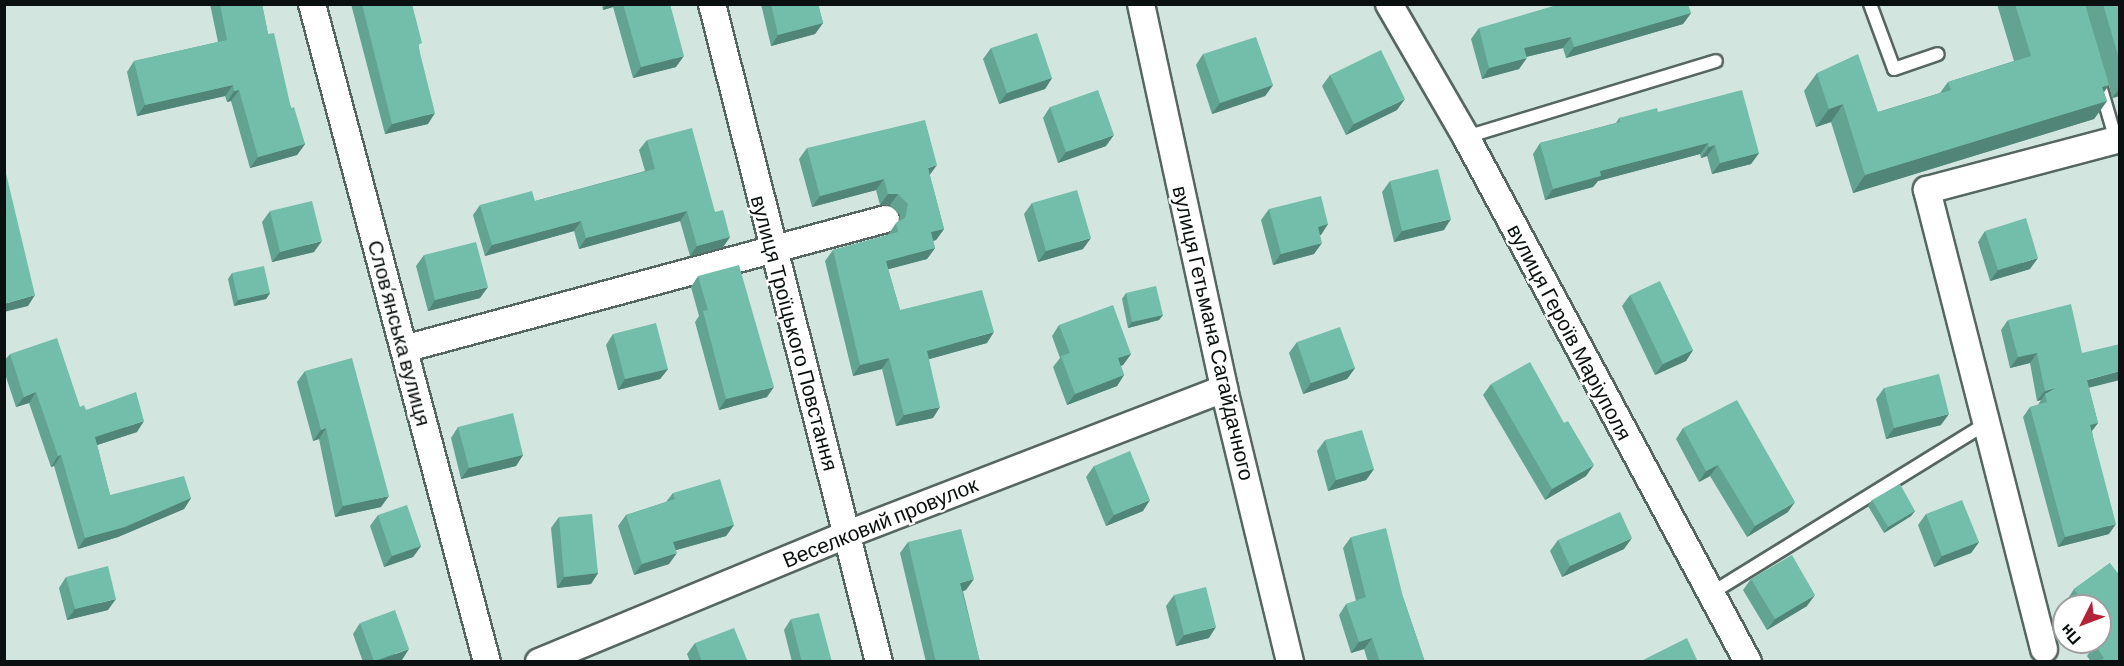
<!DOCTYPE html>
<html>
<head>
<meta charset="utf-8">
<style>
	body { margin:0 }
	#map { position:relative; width:2124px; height:666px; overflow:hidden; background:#d2e5df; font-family:Barlow,sans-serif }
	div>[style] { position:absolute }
	.roads { filter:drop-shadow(2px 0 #566661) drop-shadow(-2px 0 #566661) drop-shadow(0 2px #566661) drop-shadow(0 -2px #566661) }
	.lane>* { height:12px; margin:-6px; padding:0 6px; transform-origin:6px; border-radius:6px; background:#fff }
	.street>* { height:26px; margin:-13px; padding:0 13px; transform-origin:13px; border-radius:13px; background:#fff }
	.wall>* { inset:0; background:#63a392 }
	.shaded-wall>* { inset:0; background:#508577 }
	.building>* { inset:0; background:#73beaa }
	span { translate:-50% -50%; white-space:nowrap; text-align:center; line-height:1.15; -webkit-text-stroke:4.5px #fff; paint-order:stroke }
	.street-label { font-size:21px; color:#0a100f }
	.frame { position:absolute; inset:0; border:6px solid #0a100f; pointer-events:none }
	.north { position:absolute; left:2052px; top:594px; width:60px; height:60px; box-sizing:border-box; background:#fff; border:2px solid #9d9f9f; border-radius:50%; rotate:228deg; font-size:16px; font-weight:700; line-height:24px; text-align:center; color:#0a100f }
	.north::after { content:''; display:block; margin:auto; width:21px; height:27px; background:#b42238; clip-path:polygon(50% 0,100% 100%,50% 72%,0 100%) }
</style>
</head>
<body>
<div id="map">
	<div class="roads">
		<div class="lane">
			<div style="left:1870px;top:4px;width:69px;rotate:69.7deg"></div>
			<div style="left:1894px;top:69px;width:46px;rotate:-18.8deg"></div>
			<div style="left:2101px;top:89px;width:53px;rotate:73.6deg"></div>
			<div style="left:1466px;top:137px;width:261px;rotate:-16.9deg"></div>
			<div style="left:1710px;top:594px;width:326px;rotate:-31.7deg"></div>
		</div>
		<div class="street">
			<div style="left:312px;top:4px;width:681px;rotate:75.11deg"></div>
			<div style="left:712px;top:4px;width:679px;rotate:75.76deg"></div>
			<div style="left:1141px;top:4px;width:394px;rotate:77.8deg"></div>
			<div style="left:1224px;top:389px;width:281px;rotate:76.4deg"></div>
			<div style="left:1389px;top:4px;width:154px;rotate:59.9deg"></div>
			<div style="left:1466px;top:137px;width:596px;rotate:61.76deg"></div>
			<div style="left:404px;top:349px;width:499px;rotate:-15.1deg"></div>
			<div style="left:2044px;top:649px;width:474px;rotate:-104.3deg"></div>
			<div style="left:1927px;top:190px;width:200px;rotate:-14.8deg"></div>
			<div style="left:539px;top:662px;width:334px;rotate:-22.5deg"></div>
			<div style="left:848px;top:534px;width:403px;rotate:-21.1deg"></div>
		</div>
	</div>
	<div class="wall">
		<div style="clip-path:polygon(210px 4px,262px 4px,268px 34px,291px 108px,305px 144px,297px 155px,250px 168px,231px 101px,227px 102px,225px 96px,137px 116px,127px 72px,134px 61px,218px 42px)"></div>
		<div style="clip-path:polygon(351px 4px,412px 4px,419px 48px,428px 124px,385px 134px)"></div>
		<div style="clip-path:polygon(602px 4px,670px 4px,676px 67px,633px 78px,613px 7px,603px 10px)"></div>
		<div style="clip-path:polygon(761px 4px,818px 4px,823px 23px,815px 34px,771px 46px)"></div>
		<div style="clip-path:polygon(1997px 4px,2120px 4px,2120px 96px,2112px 98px,2109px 85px,2104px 92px,2107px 101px,2094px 119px,1853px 193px,1831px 122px,1816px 127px,1804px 91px,1817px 73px,1878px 112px,1940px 93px,1948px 82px,2014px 61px)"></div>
		<div style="clip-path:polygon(1691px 13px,1683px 24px,1566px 58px,1563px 48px,1526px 57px,1519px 69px,1482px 79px,1471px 39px,1479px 28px)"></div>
		<div style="clip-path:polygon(991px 48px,1052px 78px,1045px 89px,999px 104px,983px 59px)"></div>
		<div style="clip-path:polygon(1203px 54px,1273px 85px,1265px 96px,1212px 114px,1196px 65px)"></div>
		<div style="clip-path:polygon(1330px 75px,1397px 110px,1346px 135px,1322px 86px)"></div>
		<div style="clip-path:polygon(1050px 107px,1106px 146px,1058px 163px,1043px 118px)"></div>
		<div style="clip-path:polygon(1658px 112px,1759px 153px,1751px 164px,1712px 174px,1707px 156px,1701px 158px,1700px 154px,1598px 181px,1593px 187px,1545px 200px,1533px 154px,1540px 143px,1616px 123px,1619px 118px)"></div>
		<div style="clip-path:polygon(647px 140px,715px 212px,730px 237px,723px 247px,690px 256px,680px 221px,579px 249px,574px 231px,485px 256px,473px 215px,480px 205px,535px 201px,645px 171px,639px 150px)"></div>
		<div style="clip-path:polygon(807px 148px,930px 176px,944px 229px,936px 240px,933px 241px,935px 248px,927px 259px,888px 269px,900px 310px,987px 343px,929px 359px,933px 418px,896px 426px,882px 369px,853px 376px,825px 261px,833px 250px,888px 235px,896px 223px,899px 221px,900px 215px,890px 205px,880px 205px,876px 190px,812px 207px,799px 159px)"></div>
		<div style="clip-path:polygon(1390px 181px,1444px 230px,1394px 242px,1382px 192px)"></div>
		<div style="clip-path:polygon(1032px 203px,1083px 249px,1038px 262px,1024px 214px)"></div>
		<div style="clip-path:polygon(1269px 209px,1328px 224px,1320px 235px,1314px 254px,1273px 265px,1261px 220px)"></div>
		<div style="clip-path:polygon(270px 211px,314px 252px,272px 262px,262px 222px)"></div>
		<div style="clip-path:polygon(1985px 231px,2030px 269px,1990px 281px,1978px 242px)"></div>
		<div style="clip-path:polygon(424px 255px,480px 298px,428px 311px,416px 266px)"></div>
		<div style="clip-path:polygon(232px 273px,270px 293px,266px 299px,234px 306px,228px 279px)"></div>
		<div style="clip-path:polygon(698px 276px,767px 397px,719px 410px,695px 322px,699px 316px,691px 287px)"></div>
		<div style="clip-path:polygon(1126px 293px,1163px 315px,1159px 320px,1128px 328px,1122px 299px)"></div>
		<div style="clip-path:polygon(1630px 295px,1693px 350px,1686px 361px,1655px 375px,1622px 306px)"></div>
		<div style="clip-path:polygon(2008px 320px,2089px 388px,2098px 423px,2092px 431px,2109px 534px,2058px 547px,2023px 417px,2030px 407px,2038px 405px,2041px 400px,2037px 401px,2030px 363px,2010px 368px,2001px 330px)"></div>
		<div style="clip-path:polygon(1059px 325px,1131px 354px,1123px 365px,1121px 366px,1124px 375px,1117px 386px,1067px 405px,1053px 367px,1060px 358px,1052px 336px)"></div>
		<div style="clip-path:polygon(613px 334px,668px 369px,660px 379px,618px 390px,606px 345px)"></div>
		<div style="clip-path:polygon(1297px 342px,1355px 368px,1347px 379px,1303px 394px,1289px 353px)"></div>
		<div style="clip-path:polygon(10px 354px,80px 407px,137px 432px,97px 445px,110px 495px,191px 498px,184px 509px,118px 537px,78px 549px,54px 466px,51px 467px,29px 403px,16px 407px,4px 371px,4px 361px)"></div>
		<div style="clip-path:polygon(305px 371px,381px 507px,335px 517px,319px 439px,313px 441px,297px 382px)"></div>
		<div style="clip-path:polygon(1491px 384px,1586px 476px,1545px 500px,1483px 395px)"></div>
		<div style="clip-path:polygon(1884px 388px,1941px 425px,1886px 439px,1876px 399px)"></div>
		<div style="clip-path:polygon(458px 427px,523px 455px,516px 466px,461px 479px,451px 438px)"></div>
		<div style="clip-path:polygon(1683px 428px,1788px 512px,1747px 537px,1710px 476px,1699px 482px,1676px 439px)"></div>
		<div style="clip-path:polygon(1325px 440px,1374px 469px,1366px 480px,1328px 491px,1317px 451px)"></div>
		<div style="clip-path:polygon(1094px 466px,1143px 511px,1106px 526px,1086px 477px)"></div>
		<div style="clip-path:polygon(673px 493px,734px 525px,726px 536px,676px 550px,669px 564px,634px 575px,618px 526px,626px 515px,666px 502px)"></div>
		<div style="clip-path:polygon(1872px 500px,1915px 511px,1911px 516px,1884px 533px,1868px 506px)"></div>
		<div style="clip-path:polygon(1926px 514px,1979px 542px,1971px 553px,1934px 567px,1918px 525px)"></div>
		<div style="clip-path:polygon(378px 515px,421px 546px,413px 557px,384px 567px,370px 526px)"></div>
		<div style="clip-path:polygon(559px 517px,598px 573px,591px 584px,557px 588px,551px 528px)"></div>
		<div style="clip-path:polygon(1351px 537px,1403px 597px,1425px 662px,1368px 662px,1364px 649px,1351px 653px,1339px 615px,1346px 604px,1356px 601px,1343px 548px)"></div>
		<div style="clip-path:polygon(1558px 540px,1624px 549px,1562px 577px,1550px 551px)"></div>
		<div style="clip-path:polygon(908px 542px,966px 590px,963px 591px,980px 662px,926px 662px,900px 553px)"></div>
		<div style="clip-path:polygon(2110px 563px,2120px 662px,2091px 662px,2087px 656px,2095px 645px,2098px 643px,2097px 642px,2100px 642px,2100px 606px,2071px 606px,2067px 600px,2074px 589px)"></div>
		<div style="clip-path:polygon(66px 577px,108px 610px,67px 620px,59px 588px)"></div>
		<div style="clip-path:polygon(1751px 579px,1807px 606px,1767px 630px,1743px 590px)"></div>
		<div style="clip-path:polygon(1174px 595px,1209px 638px,1176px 646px,1166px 606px)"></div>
		<div style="clip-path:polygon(791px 619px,832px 662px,792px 662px,784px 630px)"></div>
		<div style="clip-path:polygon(360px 623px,402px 660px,397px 662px,363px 662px,353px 634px)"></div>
		<div style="clip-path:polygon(695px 643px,748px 662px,690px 662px,687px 654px)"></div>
	</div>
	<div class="shaded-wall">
		<div style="clip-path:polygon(607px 4px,615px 4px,613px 7px,603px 10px)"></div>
		<div style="clip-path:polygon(1691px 13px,1683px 24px,1566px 58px,1574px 47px)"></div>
		<div style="clip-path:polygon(823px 23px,815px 34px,771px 46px,778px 35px)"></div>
		<div style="clip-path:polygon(1571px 37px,1563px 48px,1517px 59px,1524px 48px)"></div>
		<div style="clip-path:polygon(684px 56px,676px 67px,633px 78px,641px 67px)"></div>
		<div style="clip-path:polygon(1527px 58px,1519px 69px,1482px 79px,1489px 68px)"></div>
		<div style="clip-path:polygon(1052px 78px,1045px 89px,999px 104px,1007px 93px)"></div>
		<div style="clip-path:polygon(233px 85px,225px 96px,137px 116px,145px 105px)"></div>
		<div style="clip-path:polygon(1273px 85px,1265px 96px,1212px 114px,1220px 103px)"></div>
		<div style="clip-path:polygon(2109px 85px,2096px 103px,2102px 87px)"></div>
		<div style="clip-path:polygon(2120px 88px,2120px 96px,2112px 98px)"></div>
		<div style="clip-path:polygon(239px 90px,231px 101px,227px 102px,234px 91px)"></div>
		<div style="clip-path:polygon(1405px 99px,1397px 110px,1346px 135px,1354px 124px)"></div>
		<div style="clip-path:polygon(2107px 101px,2094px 119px,1853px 193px,1865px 175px)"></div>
		<div style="clip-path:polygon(1843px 104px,1831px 122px,1816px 127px,1829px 109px)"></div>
		<div style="clip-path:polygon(435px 113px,428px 124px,385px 134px,392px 124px)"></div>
		<div style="clip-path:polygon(1114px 135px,1106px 146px,1058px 163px,1066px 152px)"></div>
		<div style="clip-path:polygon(1708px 143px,1700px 154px,1598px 181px,1593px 187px,1545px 200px,1553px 189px,1600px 171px)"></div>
		<div style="clip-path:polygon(305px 144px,297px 155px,250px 168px,258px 157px)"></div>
		<div style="clip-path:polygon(1715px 145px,1707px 156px,1701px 158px,1709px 147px)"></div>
		<div style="clip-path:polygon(1759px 153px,1751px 164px,1712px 174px,1720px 163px)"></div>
		<div style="clip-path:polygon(937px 165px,929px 176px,928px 168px)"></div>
		<div style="clip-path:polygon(884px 179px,876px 190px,812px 207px,820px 196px)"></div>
		<div style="clip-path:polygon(888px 194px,898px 194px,890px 205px,880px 205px)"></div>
		<div style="clip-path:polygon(687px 211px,680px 221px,579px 249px,586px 238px)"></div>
		<div style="clip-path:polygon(1451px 219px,1444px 230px,1394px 242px,1402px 231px)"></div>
		<div style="clip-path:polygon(581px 221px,574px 231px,485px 256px,492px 245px)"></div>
		<div style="clip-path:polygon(1328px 224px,1321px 235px,1310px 238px,1318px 227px)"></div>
		<div style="clip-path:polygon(944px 229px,936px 240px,923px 243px,931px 232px)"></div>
		<div style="clip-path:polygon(730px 237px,723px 247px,690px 256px,697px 246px)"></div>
		<div style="clip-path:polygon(1091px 238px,1083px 249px,1038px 262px,1046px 251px)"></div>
		<div style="clip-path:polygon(322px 241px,314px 252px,272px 262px,280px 252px)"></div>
		<div style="clip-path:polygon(1322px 243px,1314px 254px,1273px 265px,1281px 254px)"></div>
		<div style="clip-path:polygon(935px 248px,927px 259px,878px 272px,886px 261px)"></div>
		<div style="clip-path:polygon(2038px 258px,2030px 269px,1990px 281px,1998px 270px)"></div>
		<div style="clip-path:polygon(488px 287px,480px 298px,428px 311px,435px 300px)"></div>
		<div style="clip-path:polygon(270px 293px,266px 299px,234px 306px,238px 300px)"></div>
		<div style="clip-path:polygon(35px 295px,28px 306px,4px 312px,4px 304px)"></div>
		<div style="clip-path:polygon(1163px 315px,1159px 320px,1128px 328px,1132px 322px)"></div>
		<div style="clip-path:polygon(994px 332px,987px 343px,919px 362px,927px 351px)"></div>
		<div style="clip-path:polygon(1693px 350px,1686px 361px,1655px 375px,1663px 364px)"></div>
		<div style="clip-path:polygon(2037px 353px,2030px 363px,2010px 368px,2018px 357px)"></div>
		<div style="clip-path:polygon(1131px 354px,1123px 365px,1110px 369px,1118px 358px)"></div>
		<div style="clip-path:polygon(889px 358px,882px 369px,853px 376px,860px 365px)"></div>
		<div style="clip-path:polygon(1355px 368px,1347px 379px,1303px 394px,1311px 383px)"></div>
		<div style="clip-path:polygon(668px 369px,660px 379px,618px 390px,625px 379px)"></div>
		<div style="clip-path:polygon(2120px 371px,2120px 380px,2080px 390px,2087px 380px)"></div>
		<div style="clip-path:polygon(1124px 375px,1117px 386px,1067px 405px,1075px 394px)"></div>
		<div style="clip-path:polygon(774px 387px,767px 397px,719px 410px,726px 399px)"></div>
		<div style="clip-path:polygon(2056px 388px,2045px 394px,2041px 400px,2037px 401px,2045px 391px)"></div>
		<div style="clip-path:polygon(36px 392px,29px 403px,16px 407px,24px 397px)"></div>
		<div style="clip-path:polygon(940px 407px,933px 418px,896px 426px,904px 415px)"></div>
		<div style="clip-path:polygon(1949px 414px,1941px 425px,1886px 439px,1894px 428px)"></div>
		<div style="clip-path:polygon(144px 421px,137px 432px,88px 448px,95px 437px)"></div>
		<div style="clip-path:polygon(2098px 423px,2090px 433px,2090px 425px)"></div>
		<div style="clip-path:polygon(326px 428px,319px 439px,313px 441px,321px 430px)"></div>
		<div style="clip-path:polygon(61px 455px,54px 466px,51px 467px,58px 456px)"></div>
		<div style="clip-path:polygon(523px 455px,516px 466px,461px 479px,469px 468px)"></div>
		<div style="clip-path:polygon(1594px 465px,1586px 476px,1545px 500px,1552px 489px)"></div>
		<div style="clip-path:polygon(1718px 465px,1710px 476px,1699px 482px,1706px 471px)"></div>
		<div style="clip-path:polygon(1374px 469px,1366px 480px,1328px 491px,1336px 480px)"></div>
		<div style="clip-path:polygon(389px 496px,381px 507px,335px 517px,343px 506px)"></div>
		<div style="clip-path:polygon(191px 498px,184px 509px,118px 537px,78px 549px,85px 538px)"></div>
		<div style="clip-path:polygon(1150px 500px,1143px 511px,1106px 526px,1114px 515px)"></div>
		<div style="clip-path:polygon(1795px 502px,1788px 512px,1747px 537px,1755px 526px)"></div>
		<div style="clip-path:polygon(1915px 511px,1911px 516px,1884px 533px,1888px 527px)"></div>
		<div style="clip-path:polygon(2116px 524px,2109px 534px,2058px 547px,2065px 537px)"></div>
		<div style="clip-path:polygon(734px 525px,726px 536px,666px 553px,673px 542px)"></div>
		<div style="clip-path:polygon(1632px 538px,1624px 549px,1562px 577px,1570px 566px)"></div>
		<div style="clip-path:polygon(1979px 542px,1971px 553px,1934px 567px,1942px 556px)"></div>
		<div style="clip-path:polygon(421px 546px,413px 557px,384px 567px,392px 556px)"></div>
		<div style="clip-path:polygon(677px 553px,669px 564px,634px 575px,642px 564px)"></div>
		<div style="clip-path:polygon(598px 573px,591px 584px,557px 588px,564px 577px)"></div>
		<div style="clip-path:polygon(974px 579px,966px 590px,953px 594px,960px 583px)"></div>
		<div style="clip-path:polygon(1815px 595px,1807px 606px,1767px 630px,1775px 619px)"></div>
		<div style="clip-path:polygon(116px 599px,108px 610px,67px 620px,75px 609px)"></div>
		<div style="clip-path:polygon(1216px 627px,1209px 638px,1176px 646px,1184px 635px)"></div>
		<div style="clip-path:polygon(1372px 638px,1364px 649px,1351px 653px,1359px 642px)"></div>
		<div style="clip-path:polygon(409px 649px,402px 660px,397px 662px,374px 662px)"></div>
	</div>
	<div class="building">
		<div style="clip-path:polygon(220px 4px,262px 4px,268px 34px,274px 33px,291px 108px,294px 107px,305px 144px,258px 157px,239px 90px,234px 91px,233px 85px,145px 105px,134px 61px,227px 40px)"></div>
		<div style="clip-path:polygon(362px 4px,412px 4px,422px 43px,418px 45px,435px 113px,392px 124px)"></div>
		<div style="clip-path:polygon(623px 4px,670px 4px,684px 56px,641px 67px)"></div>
		<div style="clip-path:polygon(771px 4px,818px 4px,823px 23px,778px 35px)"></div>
		<div style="clip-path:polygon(1560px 4px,1688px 4px,1691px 13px,1574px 47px,1571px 37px,1524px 48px,1527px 58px,1489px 68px,1479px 28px)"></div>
		<div style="clip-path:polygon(2015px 4px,2085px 4px,2109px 85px,2102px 87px,2107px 101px,1865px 175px,1843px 104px,1829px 109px,1817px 73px,1858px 54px,1878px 112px,1951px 90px,1948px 82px,2031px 56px)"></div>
		<div style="clip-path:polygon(2103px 4px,2120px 4px,2120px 62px)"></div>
		<div style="clip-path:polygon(1037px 33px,1052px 78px,1007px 93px,991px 48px)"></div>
		<div style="clip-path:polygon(1256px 37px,1273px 85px,1220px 103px,1203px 54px)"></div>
		<div style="clip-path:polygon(1381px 50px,1405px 99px,1354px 124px,1330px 75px)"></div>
		<div style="clip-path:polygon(1098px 90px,1114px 135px,1066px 152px,1050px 107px)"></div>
		<div style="clip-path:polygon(1742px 90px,1759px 153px,1720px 163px,1715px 145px,1709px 147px,1708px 143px,1600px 171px,1601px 176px,1553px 189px,1540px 143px,1620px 122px,1619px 118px,1657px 108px,1658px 112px)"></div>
		<div style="clip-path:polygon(925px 120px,937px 165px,928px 168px,944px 229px,931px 232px,935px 248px,886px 261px,900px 310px,982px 290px,994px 332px,927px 351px,940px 407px,904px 415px,889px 358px,860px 365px,833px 250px,898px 232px,896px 223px,905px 218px,908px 204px,898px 194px,888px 194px,884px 179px,820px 196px,807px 148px)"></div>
		<div style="clip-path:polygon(692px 128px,715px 212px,723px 210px,730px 237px,697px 246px,687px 211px,586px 238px,581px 221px,492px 245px,480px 205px,532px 191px,535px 201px,655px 169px,647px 140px)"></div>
		<div style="clip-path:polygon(4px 165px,35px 295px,4px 304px)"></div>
		<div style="clip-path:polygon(1438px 169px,1451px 219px,1402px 231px,1390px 181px)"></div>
		<div style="clip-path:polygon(1077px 190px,1091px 238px,1046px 251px,1032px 203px)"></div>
		<div style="clip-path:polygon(1321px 196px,1328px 224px,1318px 227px,1322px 243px,1281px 254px,1269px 209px)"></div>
		<div style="clip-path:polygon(312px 201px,322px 241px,280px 252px,270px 211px)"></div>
		<div style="clip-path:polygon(2026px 218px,2038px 258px,1998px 270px,1985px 231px)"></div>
		<div style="clip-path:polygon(476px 242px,488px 287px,435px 300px,424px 255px)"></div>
		<div style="clip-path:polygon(739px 265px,774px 387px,726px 399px,703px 311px,708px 310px,698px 276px)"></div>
		<div style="clip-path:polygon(264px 266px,270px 293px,238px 300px,232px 273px)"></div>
		<div style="clip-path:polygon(1660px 281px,1693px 350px,1663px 364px,1630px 295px)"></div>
		<div style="clip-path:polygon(1156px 286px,1163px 315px,1132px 322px,1126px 293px)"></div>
		<div style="clip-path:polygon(2071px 304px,2082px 353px,2120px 344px,2120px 371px,2087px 380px,2098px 423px,2090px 425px,2116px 524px,2065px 537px,2030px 407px,2047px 402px,2045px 394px,2056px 388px,2045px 391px,2037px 353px,2018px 357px,2008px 320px)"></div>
		<div style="clip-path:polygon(1113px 305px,1131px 354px,1118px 358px,1124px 375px,1075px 394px,1061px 356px,1070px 353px,1059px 325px)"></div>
		<div style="clip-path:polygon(656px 323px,668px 369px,625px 379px,613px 334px)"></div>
		<div style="clip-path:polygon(1340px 327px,1355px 368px,1311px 383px,1297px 342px)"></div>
		<div style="clip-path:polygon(57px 338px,80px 407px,84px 405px,86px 410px,136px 392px,144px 421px,95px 437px,110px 495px,184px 476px,191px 498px,125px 527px,85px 538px,61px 455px,58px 456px,36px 392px,24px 397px,10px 354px)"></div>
		<div style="clip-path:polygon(352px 358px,389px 496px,343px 506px,326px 428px,321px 430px,305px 371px)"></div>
		<div style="clip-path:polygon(1530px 362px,1564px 423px,1568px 421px,1594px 465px,1552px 489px,1491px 384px)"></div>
		<div style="clip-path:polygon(1939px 374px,1949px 414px,1894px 428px,1884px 388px)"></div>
		<div style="clip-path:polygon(1737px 400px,1795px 502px,1755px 526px,1718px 465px,1706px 471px,1683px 428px)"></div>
		<div style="clip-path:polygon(513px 413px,523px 455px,469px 468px,458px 427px)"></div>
		<div style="clip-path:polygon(1362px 430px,1374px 469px,1336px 480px,1325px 440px)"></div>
		<div style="clip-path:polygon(1130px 451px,1150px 500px,1114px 515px,1094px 466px)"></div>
		<div style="clip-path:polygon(720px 479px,734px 525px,673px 542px,677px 553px,642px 564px,626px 515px,675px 499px,673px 493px)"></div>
		<div style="clip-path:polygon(1900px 484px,1915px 511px,1888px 527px,1872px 500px)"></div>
		<div style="clip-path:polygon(1962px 500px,1979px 542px,1942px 556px,1926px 514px)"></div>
		<div style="clip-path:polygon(407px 505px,421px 546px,392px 556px,378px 515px)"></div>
		<div style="clip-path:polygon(1620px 512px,1632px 538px,1570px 566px,1558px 540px)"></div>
		<div style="clip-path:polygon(592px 514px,598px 573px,564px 577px,559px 517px)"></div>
		<div style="clip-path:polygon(1386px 528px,1403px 597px,1425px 662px,1380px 662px,1372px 638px,1359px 642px,1346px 604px,1366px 597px,1351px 537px)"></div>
		<div style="clip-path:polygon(961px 529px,974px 579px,960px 583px,980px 662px,936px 662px,908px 542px)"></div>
		<div style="clip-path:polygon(1792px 555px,1815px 595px,1775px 619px,1751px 579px)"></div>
		<div style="clip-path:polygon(2110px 563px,2120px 576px,2120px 662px,2100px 662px,2104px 658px,2095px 645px,2108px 636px,2100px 625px,2100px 606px,2086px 606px,2074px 589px)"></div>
		<div style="clip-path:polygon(108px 566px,116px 599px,75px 609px,66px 577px)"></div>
		<div style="clip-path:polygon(1206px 587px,1216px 627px,1184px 635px,1174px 595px)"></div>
		<div style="clip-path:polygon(395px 610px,409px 649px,374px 661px,360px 623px)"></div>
		<div style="clip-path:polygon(819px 613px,832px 662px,802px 662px,791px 619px)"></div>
		<div style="clip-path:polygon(734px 628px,748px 662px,702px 662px,695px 643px)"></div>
		<div style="clip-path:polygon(1687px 638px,1698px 662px,1639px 662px)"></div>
	</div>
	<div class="street-label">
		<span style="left:1570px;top:332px;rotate:62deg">вулиця Героїв Маріуполя</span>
		<span style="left:400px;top:333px;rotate:75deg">Словʼянська вулиця</span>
		<span style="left:795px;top:333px;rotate:75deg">вулиця Троїцького Повстання</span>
		<span style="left:1214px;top:333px;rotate:77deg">вулиця Гетьмана Сагайдачного</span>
		<span style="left:880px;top:522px;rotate:-22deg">Веселковий провулок</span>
	</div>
	<div class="frame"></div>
	<div class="north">Пн</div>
</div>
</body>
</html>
